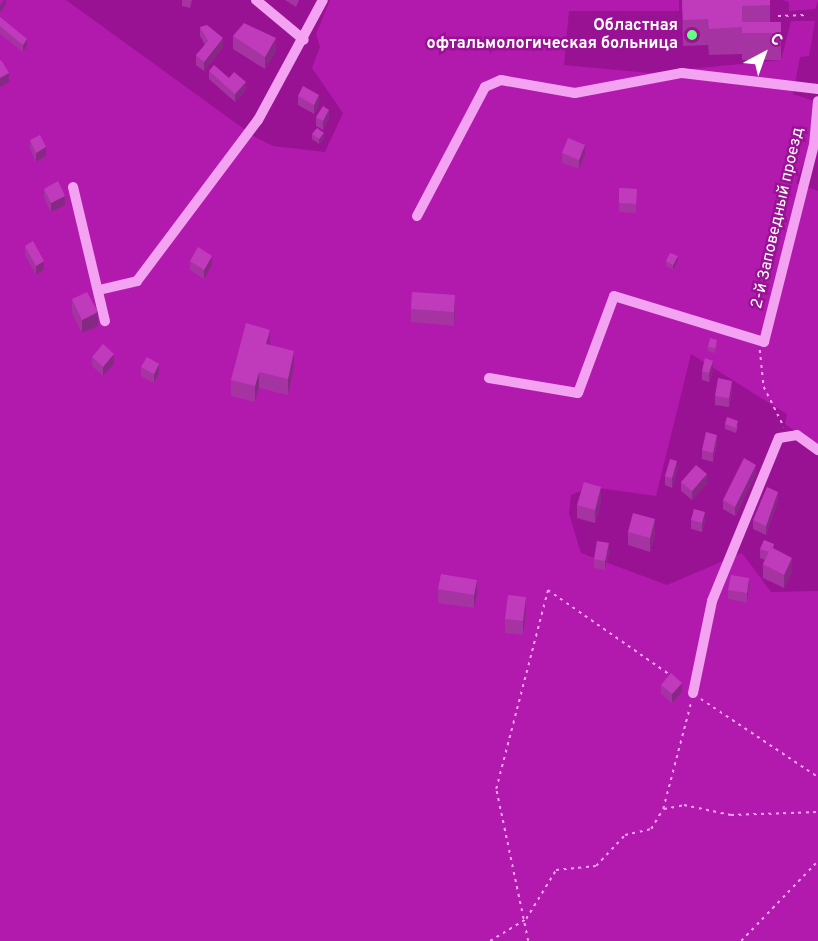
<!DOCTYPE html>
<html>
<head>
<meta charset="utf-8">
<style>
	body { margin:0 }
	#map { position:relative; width:818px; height:941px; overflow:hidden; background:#981293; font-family:Overpass,sans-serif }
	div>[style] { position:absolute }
	.green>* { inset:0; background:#b21aae }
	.path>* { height:1.5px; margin-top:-0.75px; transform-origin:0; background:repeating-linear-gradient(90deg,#f3a3f2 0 3px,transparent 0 7.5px) }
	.minor>* { height:10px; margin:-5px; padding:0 5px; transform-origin:5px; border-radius:5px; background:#f3a3f2 }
	.wall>* { inset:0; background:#a533a2 }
	.shaded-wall>* { inset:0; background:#862984 }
	.building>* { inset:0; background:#c03bbc }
	.dots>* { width:16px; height:16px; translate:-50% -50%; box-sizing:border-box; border:3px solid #981293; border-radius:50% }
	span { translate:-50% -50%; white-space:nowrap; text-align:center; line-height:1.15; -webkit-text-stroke:5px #981293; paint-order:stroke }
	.poi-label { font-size:16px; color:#fff; font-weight:700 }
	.right { translate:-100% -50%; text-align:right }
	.street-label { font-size:16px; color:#fff }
	.north { position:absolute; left:734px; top:24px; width:60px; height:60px; -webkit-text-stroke:4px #981293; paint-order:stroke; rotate:41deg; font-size:16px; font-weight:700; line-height:24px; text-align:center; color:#fff }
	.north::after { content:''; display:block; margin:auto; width:21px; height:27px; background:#fff; clip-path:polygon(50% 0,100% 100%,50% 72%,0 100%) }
</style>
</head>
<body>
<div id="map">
	<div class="green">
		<div style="clip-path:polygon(0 0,66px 0,255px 137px,273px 146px,325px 152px,343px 113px,312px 68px,320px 47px,316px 34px,330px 0,679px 0,679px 11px,569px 11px,564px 65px,649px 73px,781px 60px,791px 21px,815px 21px,809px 56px,800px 57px,793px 94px,814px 101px,811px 144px,796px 183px,818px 191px,818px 447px,785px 424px,787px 414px,691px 354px,656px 496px,591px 487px,571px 495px,569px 514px,581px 553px,667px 585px,742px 553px,771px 592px,818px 591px,818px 941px,0 941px)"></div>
		<div style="clip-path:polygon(782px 0,818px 0,818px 1px,815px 9px,789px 11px,789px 2px)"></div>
	</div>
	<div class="path">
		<div style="left:778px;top:16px;width:29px;rotate:-2deg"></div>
		<div style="left:760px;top:350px;width:37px;rotate:84deg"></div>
		<div style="left:764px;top:387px;width:45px;rotate:63.4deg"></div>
		<div style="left:701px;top:699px;width:141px;rotate:33.7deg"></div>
		<div style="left:664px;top:809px;width:20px;rotate:-11deg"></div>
		<div style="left:684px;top:805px;width:48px;rotate:12deg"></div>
		<div style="left:731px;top:815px;width:87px;rotate:-2deg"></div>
		<div style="left:490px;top:941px;width:42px;rotate:-31.4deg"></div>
		<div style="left:526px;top:919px;width:57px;rotate:-58.5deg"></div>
		<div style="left:556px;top:870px;width:40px;rotate:-5.7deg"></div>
		<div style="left:596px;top:866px;width:42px;rotate:-46.9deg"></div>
		<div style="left:625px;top:835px;width:27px;rotate:-13deg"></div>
		<div style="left:651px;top:829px;width:23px;rotate:-59deg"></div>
		<div style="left:663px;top:809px;width:111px;rotate:-75.3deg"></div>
		<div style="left:528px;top:941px;width:155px;rotate:-101.9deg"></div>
		<div style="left:496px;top:789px;width:206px;rotate:-75.4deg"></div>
		<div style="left:548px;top:590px;width:147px;rotate:34.8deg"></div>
		<div style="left:741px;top:941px;width:111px;rotate:-46.1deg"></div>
	</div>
	<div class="minor">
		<div style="left:256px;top:0;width:62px;rotate:39.8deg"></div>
		<div style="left:73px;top:187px;width:138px;rotate:76.6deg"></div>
		<div style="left:417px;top:216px;width:146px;rotate:-62.2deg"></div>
		<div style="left:485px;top:87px;width:17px;rotate:-24deg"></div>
		<div style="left:501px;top:80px;width:75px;rotate:10deg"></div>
		<div style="left:575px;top:93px;width:109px;rotate:-10.6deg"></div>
		<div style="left:682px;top:73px;width:137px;rotate:6.7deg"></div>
		<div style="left:99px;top:290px;width:39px;rotate:-13deg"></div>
		<div style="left:137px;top:281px;width:201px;rotate:-53.1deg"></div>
		<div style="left:258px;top:120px;width:136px;rotate:-61.6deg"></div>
		<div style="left:489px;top:378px;width:90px;rotate:9.6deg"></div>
		<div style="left:578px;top:393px;width:103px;rotate:-69.6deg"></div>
		<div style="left:614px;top:296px;width:157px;rotate:17deg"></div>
		<div style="left:764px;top:342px;width:203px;rotate:-75.8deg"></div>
		<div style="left:814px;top:145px;width:44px;rotate:-84.8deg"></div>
		<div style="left:693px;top:693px;width:94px;rotate:-78.3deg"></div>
		<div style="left:712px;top:601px;width:176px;rotate:-67.7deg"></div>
		<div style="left:779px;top:438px;width:18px;rotate:-9deg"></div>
		<div style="left:797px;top:435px;width:26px;rotate:36deg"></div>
	</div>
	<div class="wall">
		<div style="clip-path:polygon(182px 0,192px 0,190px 8px,182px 6px)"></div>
		<div style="clip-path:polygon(285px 0,299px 0,296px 7px)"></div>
		<div style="clip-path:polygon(682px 0,770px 0,770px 22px,781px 22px,781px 60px,742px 60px,742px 54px,709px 55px,708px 45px,683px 46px)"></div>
		<div style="clip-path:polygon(0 17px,27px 46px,23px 52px,0 34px)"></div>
		<div style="clip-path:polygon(200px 27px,223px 47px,204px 71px,196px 65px,196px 55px,205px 45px,200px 36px)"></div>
		<div style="clip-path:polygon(233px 36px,276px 51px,265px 69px,233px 49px)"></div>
		<div style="clip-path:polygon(209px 71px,229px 78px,246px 90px,235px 102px,209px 79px)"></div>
		<div style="clip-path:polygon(298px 96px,319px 104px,314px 114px,298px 105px)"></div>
		<div style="clip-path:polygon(316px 117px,329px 119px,323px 130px,316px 126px)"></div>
		<div style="clip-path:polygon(312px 134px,324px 138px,319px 144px,312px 139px)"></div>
		<div style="clip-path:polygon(30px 140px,46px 156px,36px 162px,30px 149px)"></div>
		<div style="clip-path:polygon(562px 153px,585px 154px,579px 169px,562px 163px)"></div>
		<div style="clip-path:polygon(619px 188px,637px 189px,636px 213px,619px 212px)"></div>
		<div style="clip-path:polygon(44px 189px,65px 205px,51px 212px,44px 198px)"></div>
		<div style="clip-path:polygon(25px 246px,44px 270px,36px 275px,25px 255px)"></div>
		<div style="clip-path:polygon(190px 261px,212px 265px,204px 279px,190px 270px)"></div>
		<div style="clip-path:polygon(666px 261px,678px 261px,673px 270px,666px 266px)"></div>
		<div style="clip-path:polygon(72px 299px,98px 326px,82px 333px,72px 313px)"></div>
		<div style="clip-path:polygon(411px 309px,455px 309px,454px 326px,411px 322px)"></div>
		<div style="clip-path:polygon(717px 344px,715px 353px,708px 351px,708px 347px)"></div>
		<div style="clip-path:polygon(270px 345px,294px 367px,288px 395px,259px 388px,255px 402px,231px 396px,231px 380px)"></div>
		<div style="clip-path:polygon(92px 357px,114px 364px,103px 376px,92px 366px)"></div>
		<div style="clip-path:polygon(141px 367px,159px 373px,154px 383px,141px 376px)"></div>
		<div style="clip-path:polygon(713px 370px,709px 382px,702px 380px,702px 371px)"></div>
		<div style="clip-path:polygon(732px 390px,729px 407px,715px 405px,715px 396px)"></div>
		<div style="clip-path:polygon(725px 424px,738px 426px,736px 433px,725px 429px)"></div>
		<div style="clip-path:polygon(717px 444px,713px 462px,702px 459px,702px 450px)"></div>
		<div style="clip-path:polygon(677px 470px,672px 488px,665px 485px,665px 476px)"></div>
		<div style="clip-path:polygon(756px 474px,735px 516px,723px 509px,723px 500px)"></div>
		<div style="clip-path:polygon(681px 482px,707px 483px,692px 500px,681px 491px)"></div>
		<div style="clip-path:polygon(601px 501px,595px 523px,577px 518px,577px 505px)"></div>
		<div style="clip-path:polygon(778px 501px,766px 535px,753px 529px,753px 520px)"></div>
		<div style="clip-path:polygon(691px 520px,705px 521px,702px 532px,691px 529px)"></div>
		<div style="clip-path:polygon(628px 532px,655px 533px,650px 552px,628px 545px)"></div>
		<div style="clip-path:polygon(760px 549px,774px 549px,792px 571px,784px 588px,763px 578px,763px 564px,765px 560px,760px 558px)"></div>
		<div style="clip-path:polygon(609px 552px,605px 570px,594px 568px,594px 559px)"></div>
		<div style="clip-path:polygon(749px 587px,747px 603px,728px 599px,728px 590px)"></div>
		<div style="clip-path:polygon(438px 589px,477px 594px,474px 608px,438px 603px)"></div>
		<div style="clip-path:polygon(526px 611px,523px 635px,505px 633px,505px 619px)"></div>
		<div style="clip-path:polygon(661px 685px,682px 692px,672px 703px,661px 694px)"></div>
	</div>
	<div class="shaded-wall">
		<div style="clip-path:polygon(4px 0,6px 0,6px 4px,0 13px,0 6px)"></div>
		<div style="clip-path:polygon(223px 38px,223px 47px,204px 71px,204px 62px)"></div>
		<div style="clip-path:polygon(276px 38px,276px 51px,265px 69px,265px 57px)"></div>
		<div style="clip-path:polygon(27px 39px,27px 46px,23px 52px,23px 45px)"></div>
		<div style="clip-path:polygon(9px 73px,9px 82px,0 87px,0 78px)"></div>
		<div style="clip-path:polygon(246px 82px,246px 90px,235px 102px,235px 94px)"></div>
		<div style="clip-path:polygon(319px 95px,319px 104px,314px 114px,314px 105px)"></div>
		<div style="clip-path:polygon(329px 110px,329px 119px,323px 130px,323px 121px)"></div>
		<div style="clip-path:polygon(324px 133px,324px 138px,319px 144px,319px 139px)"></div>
		<div style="clip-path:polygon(585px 145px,585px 154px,579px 169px,579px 160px)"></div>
		<div style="clip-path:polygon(46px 147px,46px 156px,36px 162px,36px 153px)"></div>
		<div style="clip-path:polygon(65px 196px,65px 205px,51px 212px,51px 203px)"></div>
		<div style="clip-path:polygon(212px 256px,212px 265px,204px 279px,204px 270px)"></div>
		<div style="clip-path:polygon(678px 256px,678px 261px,673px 270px,673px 265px)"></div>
		<div style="clip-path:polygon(44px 261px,44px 270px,36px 275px,36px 266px)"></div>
		<div style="clip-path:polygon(455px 295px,455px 309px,454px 326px,454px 312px)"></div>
		<div style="clip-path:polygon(98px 312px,98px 326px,82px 333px,82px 320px)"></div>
		<div style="clip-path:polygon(270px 330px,270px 346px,266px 344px)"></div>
		<div style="clip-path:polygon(294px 351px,294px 367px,288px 395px,288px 379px)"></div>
		<div style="clip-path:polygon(114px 354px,114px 364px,103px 376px,103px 367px)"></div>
		<div style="clip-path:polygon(713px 361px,713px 370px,709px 382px,709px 373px)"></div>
		<div style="clip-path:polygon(159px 364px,159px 373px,154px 383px,154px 374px)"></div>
		<div style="clip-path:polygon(259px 372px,259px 388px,255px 402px,255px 386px)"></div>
		<div style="clip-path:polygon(732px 381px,732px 390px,729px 407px,729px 398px)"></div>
		<div style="clip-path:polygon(717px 435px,717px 444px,713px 462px,713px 453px)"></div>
		<div style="clip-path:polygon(677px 461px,677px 470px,672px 488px,672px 478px)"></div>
		<div style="clip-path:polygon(756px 465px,756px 474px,735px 516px,735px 507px)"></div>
		<div style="clip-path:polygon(707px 474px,707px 483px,692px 500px,692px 491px)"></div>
		<div style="clip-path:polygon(601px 487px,601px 501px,595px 523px,595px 510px)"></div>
		<div style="clip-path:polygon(778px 492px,778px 501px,766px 535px,766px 526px)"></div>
		<div style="clip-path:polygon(705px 512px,705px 521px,702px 532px,702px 523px)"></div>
		<div style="clip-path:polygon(655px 519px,655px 533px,650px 552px,650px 538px)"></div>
		<div style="clip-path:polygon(609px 543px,609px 552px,605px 570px,605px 561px)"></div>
		<div style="clip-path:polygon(792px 558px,792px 571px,784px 588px,784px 575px)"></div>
		<div style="clip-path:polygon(749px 578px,749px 587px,747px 603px,747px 593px)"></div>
		<div style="clip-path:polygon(477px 580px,477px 594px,474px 608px,474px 595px)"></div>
		<div style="clip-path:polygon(526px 597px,526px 611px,523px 635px,523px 621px)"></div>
		<div style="clip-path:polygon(682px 683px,682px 692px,672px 703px,672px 694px)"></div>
	</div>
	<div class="building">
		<div style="clip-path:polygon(682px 0,770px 0,770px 5px,742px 6px,742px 22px,781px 22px,781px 33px,742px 33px,742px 27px,709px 29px,708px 19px,683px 20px)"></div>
		<div style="clip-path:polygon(0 17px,27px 39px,23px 45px,0 26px)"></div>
		<div style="clip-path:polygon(244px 23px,276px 38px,265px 57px,233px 36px)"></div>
		<div style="clip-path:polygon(207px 25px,223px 38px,204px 62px,196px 55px,208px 41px,200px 27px)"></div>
		<div style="clip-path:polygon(1px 60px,9px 73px,0 78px,0 61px)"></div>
		<div style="clip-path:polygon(214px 65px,229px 78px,234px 72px,246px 82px,235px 94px,209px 71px)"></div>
		<div style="clip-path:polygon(303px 86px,319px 95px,314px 105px,298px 96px)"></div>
		<div style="clip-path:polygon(323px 106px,329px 110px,323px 121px,316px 117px)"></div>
		<div style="clip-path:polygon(317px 128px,324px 133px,319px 139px,312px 134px)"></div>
		<div style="clip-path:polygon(40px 135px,46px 147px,36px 153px,30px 140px)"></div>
		<div style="clip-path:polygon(568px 138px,585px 145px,579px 160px,562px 153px)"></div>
		<div style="clip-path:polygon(58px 181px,65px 196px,51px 203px,44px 189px)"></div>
		<div style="clip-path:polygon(619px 188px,637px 189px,636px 204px,619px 203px)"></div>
		<div style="clip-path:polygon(33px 241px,44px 261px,36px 266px,25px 246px)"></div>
		<div style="clip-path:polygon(198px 247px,212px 256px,204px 270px,190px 261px)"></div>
		<div style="clip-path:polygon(670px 253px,678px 256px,673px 265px,666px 261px)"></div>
		<div style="clip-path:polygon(87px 292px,98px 312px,82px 320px,72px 299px)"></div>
		<div style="clip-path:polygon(412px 292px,455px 295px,454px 312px,411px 309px)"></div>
		<div style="clip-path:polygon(246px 323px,270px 330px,266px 344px,294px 351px,288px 379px,259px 372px,255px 386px,231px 380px)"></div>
		<div style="clip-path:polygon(710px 338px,717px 340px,715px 348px,708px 347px)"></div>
		<div style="clip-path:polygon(103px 344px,114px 354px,103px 367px,92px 357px)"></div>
		<div style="clip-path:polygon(147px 357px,159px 364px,154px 374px,141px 367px)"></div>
		<div style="clip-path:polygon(705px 358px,713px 361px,709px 373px,702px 371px)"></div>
		<div style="clip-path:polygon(718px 378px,732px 381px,729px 398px,715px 396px)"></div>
		<div style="clip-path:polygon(727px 417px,738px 421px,736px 428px,725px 424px)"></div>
		<div style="clip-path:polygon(706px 432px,717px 435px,713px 453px,702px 450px)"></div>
		<div style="clip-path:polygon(744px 458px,756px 465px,735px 507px,723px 500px)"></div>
		<div style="clip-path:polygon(670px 459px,677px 461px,672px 478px,665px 476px)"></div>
		<div style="clip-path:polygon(696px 465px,707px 474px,692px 491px,681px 482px)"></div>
		<div style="clip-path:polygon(584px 482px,601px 487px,595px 510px,577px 505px)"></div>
		<div style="clip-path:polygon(767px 487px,778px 492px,766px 526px,753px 520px)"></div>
		<div style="clip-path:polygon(694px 509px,705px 512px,702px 523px,691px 520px)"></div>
		<div style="clip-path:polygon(633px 513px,655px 519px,650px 538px,628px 532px)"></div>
		<div style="clip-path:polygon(764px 540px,774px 544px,773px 548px,771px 547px,769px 552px,760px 549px)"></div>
		<div style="clip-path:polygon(597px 541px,609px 543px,605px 561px,594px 559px)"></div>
		<div style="clip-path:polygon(771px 547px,792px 558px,784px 575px,763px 564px)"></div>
		<div style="clip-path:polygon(441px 574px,477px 580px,474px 595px,438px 589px)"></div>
		<div style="clip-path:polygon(731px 575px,749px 578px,747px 593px,728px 590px)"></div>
		<div style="clip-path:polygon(508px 595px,526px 597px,523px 621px,505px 619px)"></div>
		<div style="clip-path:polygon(671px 673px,682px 683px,672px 694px,661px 685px)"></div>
	</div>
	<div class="dots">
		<div style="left:692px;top:35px;background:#65ff82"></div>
	</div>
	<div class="poi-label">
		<span class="right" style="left:678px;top:35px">Областная<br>офтальмологическая больница</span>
	</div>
	<div class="street-label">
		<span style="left:778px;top:218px;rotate:-77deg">2-й Заповедный проезд</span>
	</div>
	<div class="north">С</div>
</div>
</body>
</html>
